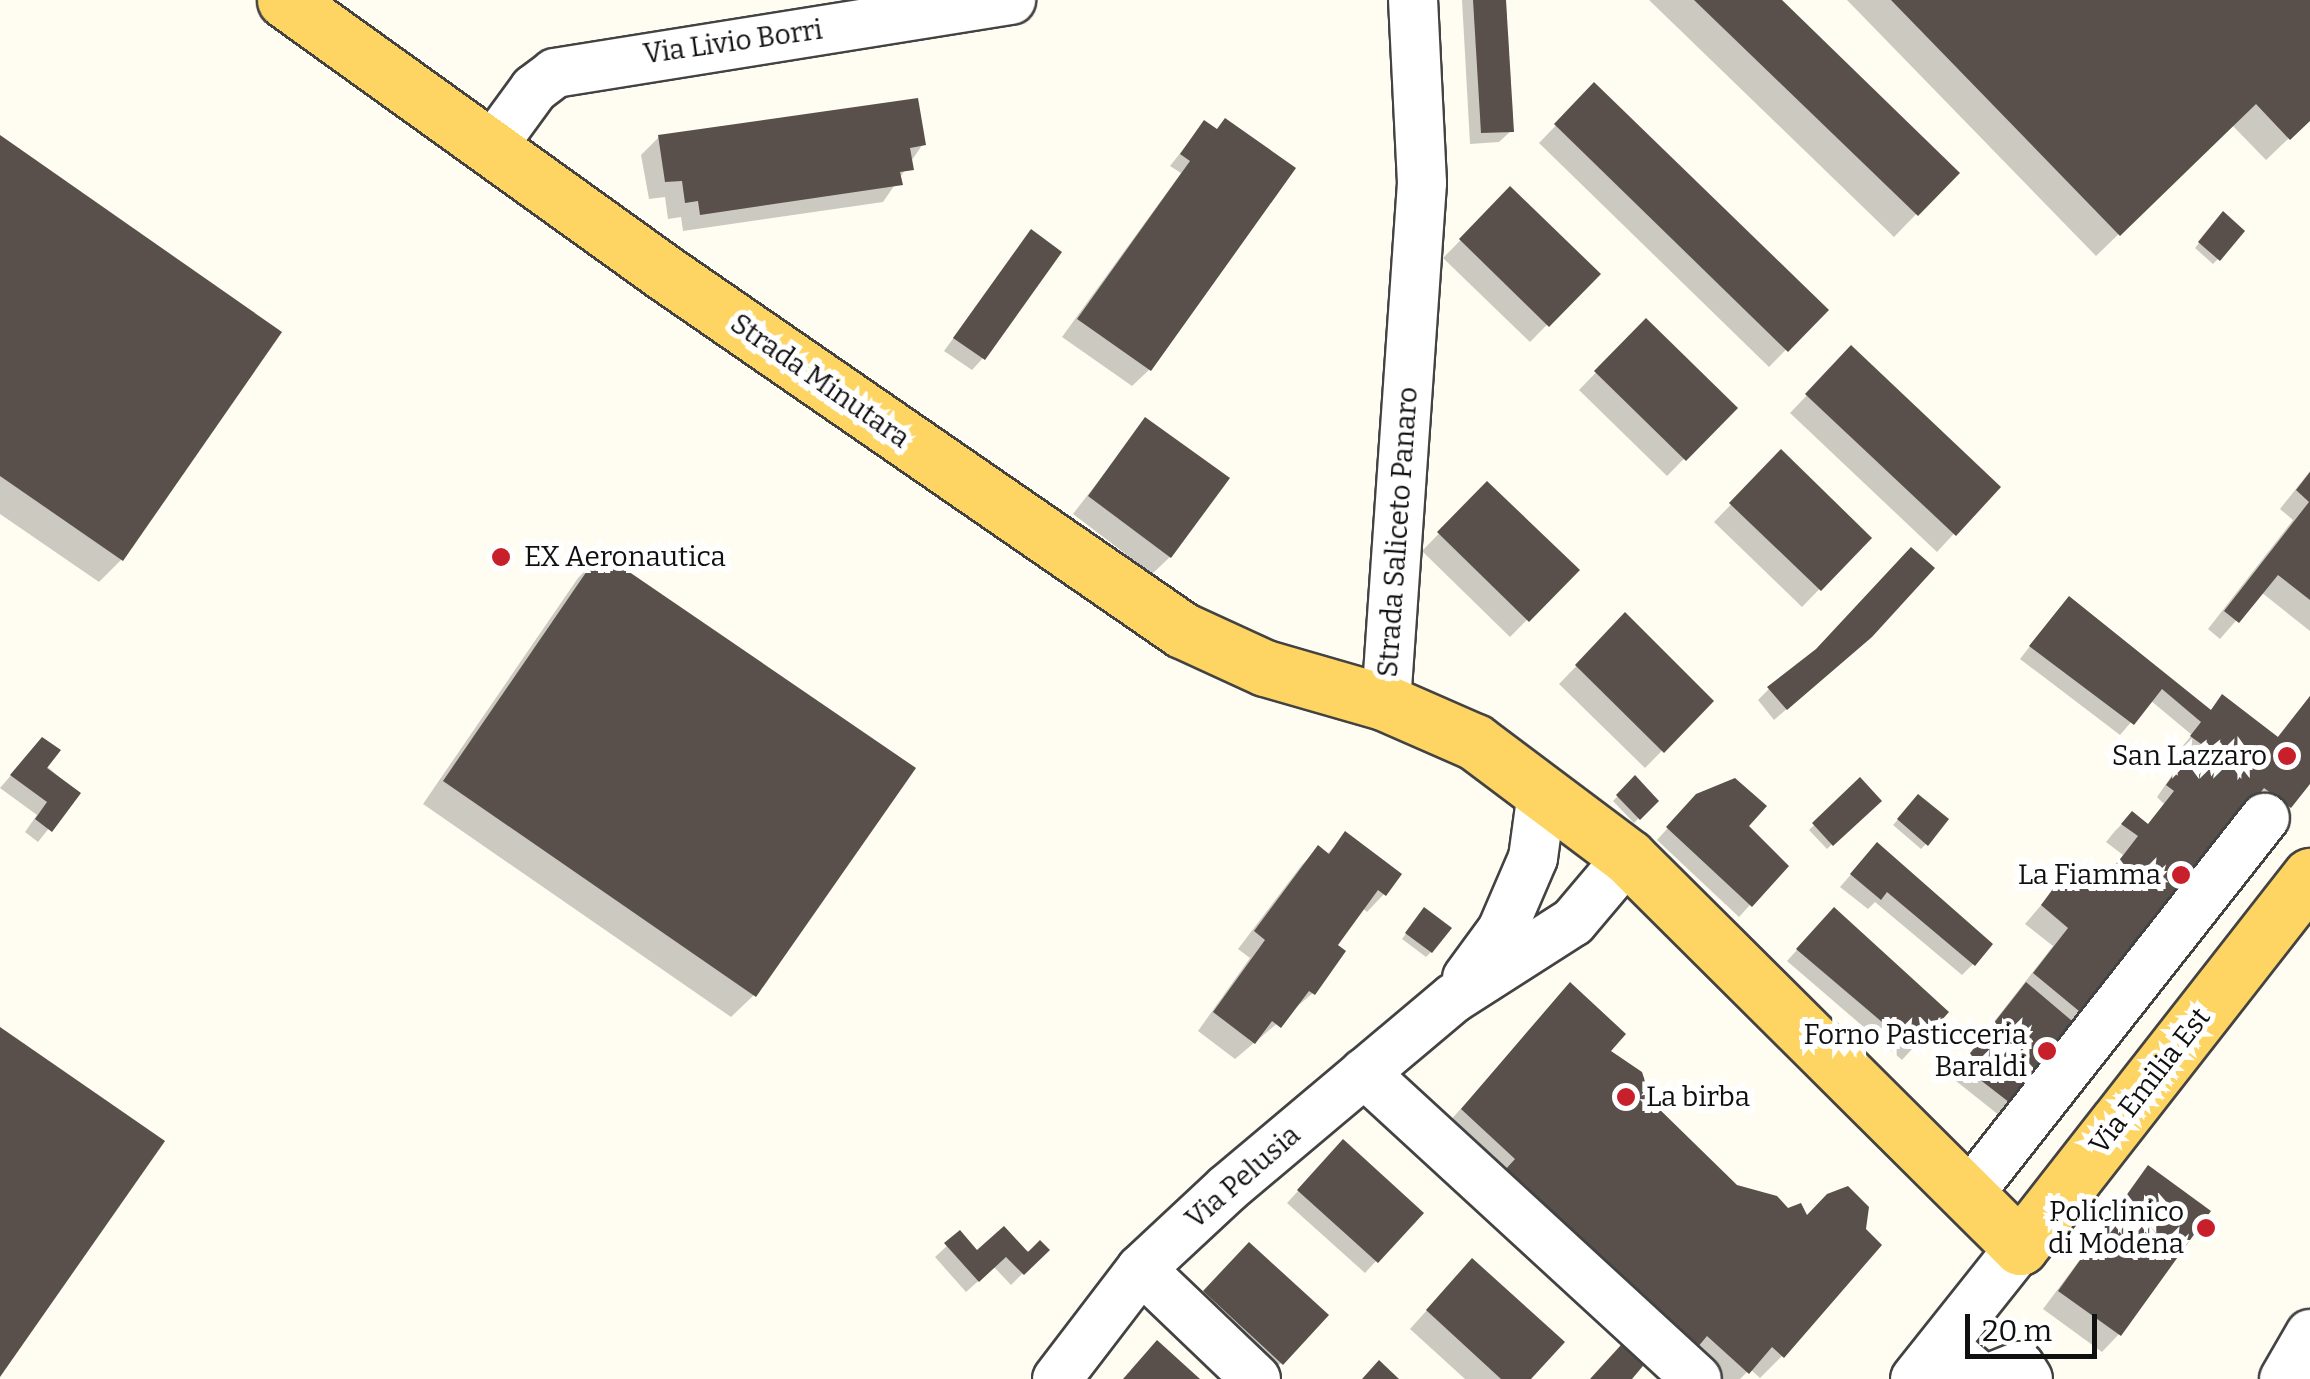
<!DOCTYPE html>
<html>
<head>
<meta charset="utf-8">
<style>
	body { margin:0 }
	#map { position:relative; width:2310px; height:1379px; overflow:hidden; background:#fffcf2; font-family:Bitter,serif }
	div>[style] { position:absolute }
	.shadow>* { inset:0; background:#0003 }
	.building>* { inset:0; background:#59504b }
	.roads { filter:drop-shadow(2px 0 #434343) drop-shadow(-2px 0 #434343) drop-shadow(0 2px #434343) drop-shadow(0 -2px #434343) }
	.minor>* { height:48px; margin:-24px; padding:0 24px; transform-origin:24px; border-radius:24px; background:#fff }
	.major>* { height:55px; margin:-27.5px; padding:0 27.5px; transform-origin:27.5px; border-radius:27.5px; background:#fed563 }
	.dots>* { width:28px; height:28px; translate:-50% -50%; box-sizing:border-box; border:5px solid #fff; border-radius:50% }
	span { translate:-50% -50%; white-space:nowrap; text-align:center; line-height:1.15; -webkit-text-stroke:10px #fff; paint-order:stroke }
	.street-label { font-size:28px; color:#101010 }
	.poi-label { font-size:28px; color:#101010 }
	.left { translate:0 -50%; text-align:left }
	.right { translate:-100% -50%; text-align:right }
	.scale { position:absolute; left:1965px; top:1314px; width:132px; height:45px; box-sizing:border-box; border:5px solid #101010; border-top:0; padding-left:12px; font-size:30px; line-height:35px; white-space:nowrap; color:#101010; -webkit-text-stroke:8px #fff; paint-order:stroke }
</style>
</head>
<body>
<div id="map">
	<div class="shadow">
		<div style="clip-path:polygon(1462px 0,1503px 0,1511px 131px,1499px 142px,1470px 144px)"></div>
		<div style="clip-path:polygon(1649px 0,1778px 0,1956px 173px,1894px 237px)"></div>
		<div style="clip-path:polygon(1847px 0,2310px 0,2310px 118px,2266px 160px,2232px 125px,2096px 256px)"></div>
		<div style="clip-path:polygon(1594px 86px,1825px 310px,1769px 367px,1539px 143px)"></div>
		<div style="clip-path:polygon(1204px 123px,1215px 131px,1150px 369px,1132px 386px,1062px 337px,1181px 173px,1170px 166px)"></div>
		<div style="clip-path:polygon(659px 137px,923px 144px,883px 202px,683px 231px,681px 217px,668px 219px,665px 197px,649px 199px,641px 155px)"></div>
		<div style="clip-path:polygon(0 138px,121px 560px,99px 582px,0 514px)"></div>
		<div style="clip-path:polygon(1510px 190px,1597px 274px,1530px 342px,1443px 258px)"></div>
		<div style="clip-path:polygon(2218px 219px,2218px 259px,2213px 264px,2195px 248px)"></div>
		<div style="clip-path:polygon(1031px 232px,983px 358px,972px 370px,944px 351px)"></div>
		<div style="clip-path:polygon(1646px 321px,1734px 408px,1667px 476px,1579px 390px)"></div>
		<div style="clip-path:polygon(1851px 349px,1997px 487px,1937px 552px,1790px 413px)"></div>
		<div style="clip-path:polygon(1145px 421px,1170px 557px,1152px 574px,1073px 514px)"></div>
		<div style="clip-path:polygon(1781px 453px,1869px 538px,1802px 607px,1714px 522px)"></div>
		<div style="clip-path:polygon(2310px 471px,2310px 631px,2261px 592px,2220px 639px,2208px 629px,2293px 520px,2280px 509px)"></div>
		<div style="clip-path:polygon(1487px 484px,1576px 570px,1510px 637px,1422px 551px)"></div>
		<div style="clip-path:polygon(601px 555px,754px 995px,731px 1017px,423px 804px,578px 578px)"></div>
		<div style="clip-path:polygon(2058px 610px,2209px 712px,2223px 697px,2276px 739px,2310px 696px,2310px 780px,2000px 1116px,1951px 1077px,2053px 946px,2025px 924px,2061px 882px,2068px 888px,2102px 881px,2123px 855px,2106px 842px,2115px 831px,2132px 814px,2147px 826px,2164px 804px,2157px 797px,2173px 774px,2198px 761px,2181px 748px,2192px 735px,2150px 700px,2120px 735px,2020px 659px)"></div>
		<div style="clip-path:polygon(1625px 616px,1711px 701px,1645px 768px,1559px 684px)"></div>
		<div style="clip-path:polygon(1858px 648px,1774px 720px,1758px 700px,1769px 689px)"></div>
		<div style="clip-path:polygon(31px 752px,77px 793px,38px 842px,25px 832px,37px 815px,0 788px)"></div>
		<div style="clip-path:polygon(1635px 779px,1655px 801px,1634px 823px,1613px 801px)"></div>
		<div style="clip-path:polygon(1860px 781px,1878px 800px,1827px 849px,1809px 830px)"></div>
		<div style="clip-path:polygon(1918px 797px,1926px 844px,1921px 849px,1893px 825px)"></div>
		<div style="clip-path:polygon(1685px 809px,1746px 826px,1750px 905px,1739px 917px,1657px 840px)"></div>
		<div style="clip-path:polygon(1346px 835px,1384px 894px,1367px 912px,1362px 908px,1334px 945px,1313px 993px,1235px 1059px,1198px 1031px,1250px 958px,1238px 949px,1301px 866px,1318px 848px,1326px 855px)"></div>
		<div style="clip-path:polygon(1866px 857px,1973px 964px,1962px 975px,1875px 902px,1868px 909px,1840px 887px)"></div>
		<div style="clip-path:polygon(1419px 916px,1431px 952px,1426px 957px,1402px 939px)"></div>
		<div style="clip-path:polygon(1822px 922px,1945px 1013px,1902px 1060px,1787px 961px)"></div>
		<div style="clip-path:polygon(1570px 986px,1608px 1052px,1650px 1104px,1782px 1356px,1760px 1378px,1750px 1369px,1740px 1379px,1707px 1379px,1653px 1350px,1628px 1379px,1592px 1379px,1632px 1337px,1440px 1132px)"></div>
		<div style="clip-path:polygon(1332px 1154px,1376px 1261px,1365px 1273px,1287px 1203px)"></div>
		<div style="clip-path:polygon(2148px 1169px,2119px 1334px,2102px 1352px,2043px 1309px)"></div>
		<div style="clip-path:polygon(960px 1234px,976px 1253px,1046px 1250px,1011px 1285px,994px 1267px,966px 1292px,935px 1257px)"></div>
		<div style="clip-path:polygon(1249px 1246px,1281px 1363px,1270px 1374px,1193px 1304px)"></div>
		<div style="clip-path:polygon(1455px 1279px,1527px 1379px,1465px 1379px,1410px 1329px)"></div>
	</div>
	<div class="building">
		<div style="clip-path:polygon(1473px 0,1506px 0,1514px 132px,1481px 133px)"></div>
		<div style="clip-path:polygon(1694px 0,1782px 0,1960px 173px,1918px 216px)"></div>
		<div style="clip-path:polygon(1891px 0,2310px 0,2310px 121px,2290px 140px,2256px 104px,2120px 236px)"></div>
		<div style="clip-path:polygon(1594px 82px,1829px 310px,1788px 352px,1554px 124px)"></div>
		<div style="clip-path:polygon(918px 98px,926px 145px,910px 148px,914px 170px,900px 172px,903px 185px,700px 215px,698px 201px,685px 203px,682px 181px,665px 182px,658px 135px)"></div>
		<div style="clip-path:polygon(1225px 118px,1296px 168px,1151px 371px,1077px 319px,1190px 161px,1180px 154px,1204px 120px,1217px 129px)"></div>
		<div style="clip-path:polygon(0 135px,282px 332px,123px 561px,0 476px)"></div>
		<div style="clip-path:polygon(1510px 186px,1601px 274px,1549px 327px,1459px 239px)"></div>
		<div style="clip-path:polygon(2223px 211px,2245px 231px,2220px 261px,2198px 242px)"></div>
		<div style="clip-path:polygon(1031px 229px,1062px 252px,985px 360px,953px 338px)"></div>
		<div style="clip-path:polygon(1646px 318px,1738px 408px,1686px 461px,1594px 371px)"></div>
		<div style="clip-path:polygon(1851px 345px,2001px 487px,1956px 536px,1805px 394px)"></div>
		<div style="clip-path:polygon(1145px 417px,1230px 478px,1171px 558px,1088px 496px)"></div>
		<div style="clip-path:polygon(1781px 449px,1872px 538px,1821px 591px,1729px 503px)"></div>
		<div style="clip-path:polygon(2310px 472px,2310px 600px,2278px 575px,2239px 623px,2224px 611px,2309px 502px,2296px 490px)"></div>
		<div style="clip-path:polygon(1487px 481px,1580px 570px,1529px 622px,1437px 532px)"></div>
		<div style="clip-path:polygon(1911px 547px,1935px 568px,1872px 637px,1787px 710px,1767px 687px,1816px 649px)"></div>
		<div style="clip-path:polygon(600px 552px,916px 768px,756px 997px,443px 781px)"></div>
		<div style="clip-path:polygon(2069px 596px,2211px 710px,2222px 694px,2278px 737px,2310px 696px,2310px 784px,2291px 808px,2264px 788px,2085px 1016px,2033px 973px,2068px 928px,2041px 905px,2061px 878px,2070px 886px,2087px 866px,2104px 880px,2138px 836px,2121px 824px,2132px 811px,2148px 824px,2174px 791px,2166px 785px,2184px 760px,2194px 766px,2208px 749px,2190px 736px,2201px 722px,2162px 689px,2134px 725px,2029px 646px)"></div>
		<div style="clip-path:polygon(1625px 612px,1714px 701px,1664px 753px,1575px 665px)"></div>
		<div style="clip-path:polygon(42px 737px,61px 750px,47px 768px,81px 793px,52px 832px,35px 819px,47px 802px,10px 775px)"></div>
		<div style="clip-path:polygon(1635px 775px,1659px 801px,1640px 820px,1616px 795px)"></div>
		<div style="clip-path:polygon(1860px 777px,1882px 801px,1833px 846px,1812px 823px)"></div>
		<div style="clip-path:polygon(1735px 778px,1767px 806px,1749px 826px,1789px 866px,1752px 907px,1666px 827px,1696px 794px)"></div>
		<div style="clip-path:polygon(1918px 794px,1949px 819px,1928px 846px,1897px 819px)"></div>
		<div style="clip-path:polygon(1345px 831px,1402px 874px,1386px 896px,1378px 890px,1338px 945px,1346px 951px,1315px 995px,1309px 991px,1281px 1028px,1272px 1021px,1255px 1044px,1213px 1012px,1265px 940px,1254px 931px,1318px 845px,1329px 854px)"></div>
		<div style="clip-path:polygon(1877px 842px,1993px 944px,1975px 966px,1887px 892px,1881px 900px,1850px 874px)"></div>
		<div style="clip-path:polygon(1424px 907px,1452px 928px,1432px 953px,1405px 933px)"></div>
		<div style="clip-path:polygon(1834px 907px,1949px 1012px,1915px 1050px,1796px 949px)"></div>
		<div style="clip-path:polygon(1570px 982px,1626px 1034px,1611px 1051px,1642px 1072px,1652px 1102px,1737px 1185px,1777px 1196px,1788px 1208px,1801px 1203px,1807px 1215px,1827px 1194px,1848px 1186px,1869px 1207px,1866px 1229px,1882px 1245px,1784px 1358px,1772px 1347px,1749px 1374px,1707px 1336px,1697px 1348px,1505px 1170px,1515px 1159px,1461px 1109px)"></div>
		<div style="clip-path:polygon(2026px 982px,2078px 1026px,2014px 1106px,1961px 1065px)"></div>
		<div style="clip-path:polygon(0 1027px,165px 1141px,0 1377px)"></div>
		<div style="clip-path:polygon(1343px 1139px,1424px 1213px,1378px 1263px,1297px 1190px)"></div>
		<div style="clip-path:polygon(2148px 1165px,2211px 1211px,2121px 1336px,2058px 1291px)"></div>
		<div style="clip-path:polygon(1004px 1226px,1028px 1252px,1040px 1240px,1050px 1250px,1024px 1275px,1006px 1257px,979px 1282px,944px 1243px,960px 1230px,977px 1250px)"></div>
		<div style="clip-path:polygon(1249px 1242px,1329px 1315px,1283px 1365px,1203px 1291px)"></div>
		<div style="clip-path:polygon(1472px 1258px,1565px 1342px,1531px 1379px,1501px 1379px,1426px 1310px)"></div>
		<div style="clip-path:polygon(1631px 1334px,1653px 1354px,1632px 1379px,1590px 1379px)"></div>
		<div style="clip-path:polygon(1157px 1340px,1200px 1379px,1123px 1379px)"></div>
		<div style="clip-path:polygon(1379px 1360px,1399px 1379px,1362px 1379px)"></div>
	</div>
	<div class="roads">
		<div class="minor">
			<div style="left:491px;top:148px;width:73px;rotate:-53.9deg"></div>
			<div style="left:534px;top:89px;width:26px;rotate:-37deg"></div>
			<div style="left:555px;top:73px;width:462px;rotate:-9.1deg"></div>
			<div style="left:1386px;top:703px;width:521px;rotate:-86.04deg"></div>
			<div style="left:1422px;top:183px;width:183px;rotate:-92.8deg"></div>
			<div style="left:1467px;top:978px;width:59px;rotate:-53.9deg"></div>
			<div style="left:1502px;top:930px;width:78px;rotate:-66.7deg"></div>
			<div style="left:1533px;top:858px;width:67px;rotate:-82.2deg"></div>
			<div style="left:1364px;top:1073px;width:452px;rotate:42.6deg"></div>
			<div style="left:1968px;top:1195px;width:480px;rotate:-51.8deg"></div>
			<div style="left:1141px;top:1269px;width:159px;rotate:43.7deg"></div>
			<div style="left:1943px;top:1345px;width:52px;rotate:41.1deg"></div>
			<div style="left:1057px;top:1379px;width:138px;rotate:-52.6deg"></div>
			<div style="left:1141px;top:1269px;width:119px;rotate:-43deg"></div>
			<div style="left:1228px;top:1188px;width:295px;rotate:-40.1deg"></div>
			<div style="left:1454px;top:998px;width:141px;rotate:-32.6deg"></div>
			<div style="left:1573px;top:922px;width:85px;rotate:-49.8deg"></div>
			<div style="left:1915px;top:1379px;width:169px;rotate:-51.5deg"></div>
			<div style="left:1987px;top:1379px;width:35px;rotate:-22deg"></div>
			<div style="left:2020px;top:1366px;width:15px;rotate:58deg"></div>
			<div style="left:2284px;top:1379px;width:52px;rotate:-60deg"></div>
		</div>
		<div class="major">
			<div style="left:285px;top:0;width:464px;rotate:35.7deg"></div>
			<div style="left:662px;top:271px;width:632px;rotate:34.62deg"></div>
			<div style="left:1182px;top:630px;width:91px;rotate:24.6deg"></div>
			<div style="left:1265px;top:668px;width:126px;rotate:16.1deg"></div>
			<div style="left:1386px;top:703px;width:97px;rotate:23.7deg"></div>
			<div style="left:1475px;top:742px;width:191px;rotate:36.9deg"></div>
			<div style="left:1628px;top:857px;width:553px;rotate:44.85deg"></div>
			<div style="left:2020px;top:1247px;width:471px;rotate:-52deg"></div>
		</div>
	</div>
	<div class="dots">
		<div style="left:501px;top:557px;background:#c7202b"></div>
		<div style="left:2287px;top:756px;background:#c7202b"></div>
		<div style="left:2181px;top:875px;background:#c7202b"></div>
		<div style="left:2047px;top:1051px;background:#c7202b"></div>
		<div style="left:1626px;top:1097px;background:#c7202b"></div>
		<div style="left:2206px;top:1228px;background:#c7202b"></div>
	</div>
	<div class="street-label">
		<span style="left:733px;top:42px;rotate:-8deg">Via Livio Borri</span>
		<span style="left:820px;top:381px;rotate:35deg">Strada Minutara</span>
		<span style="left:1398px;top:532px;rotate:-86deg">Strada Saliceto Panaro</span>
		<span style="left:2150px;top:1081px;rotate:-52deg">Via Emilia Est</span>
		<span style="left:1243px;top:1177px;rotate:-41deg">Via Pelusia</span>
	</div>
	<div class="poi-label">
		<span class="left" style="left:524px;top:557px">EX Aeronautica</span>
		<span class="right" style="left:2267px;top:756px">San Lazzaro</span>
		<span class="right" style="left:2161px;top:875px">La Fiamma</span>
		<span class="right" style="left:2027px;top:1051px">Forno Pasticceria<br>Baraldi</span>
		<span class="left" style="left:1646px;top:1097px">La birba</span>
		<span class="right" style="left:2184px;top:1228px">Policlinico<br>di Modena</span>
	</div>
	<div class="scale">20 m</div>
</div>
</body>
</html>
